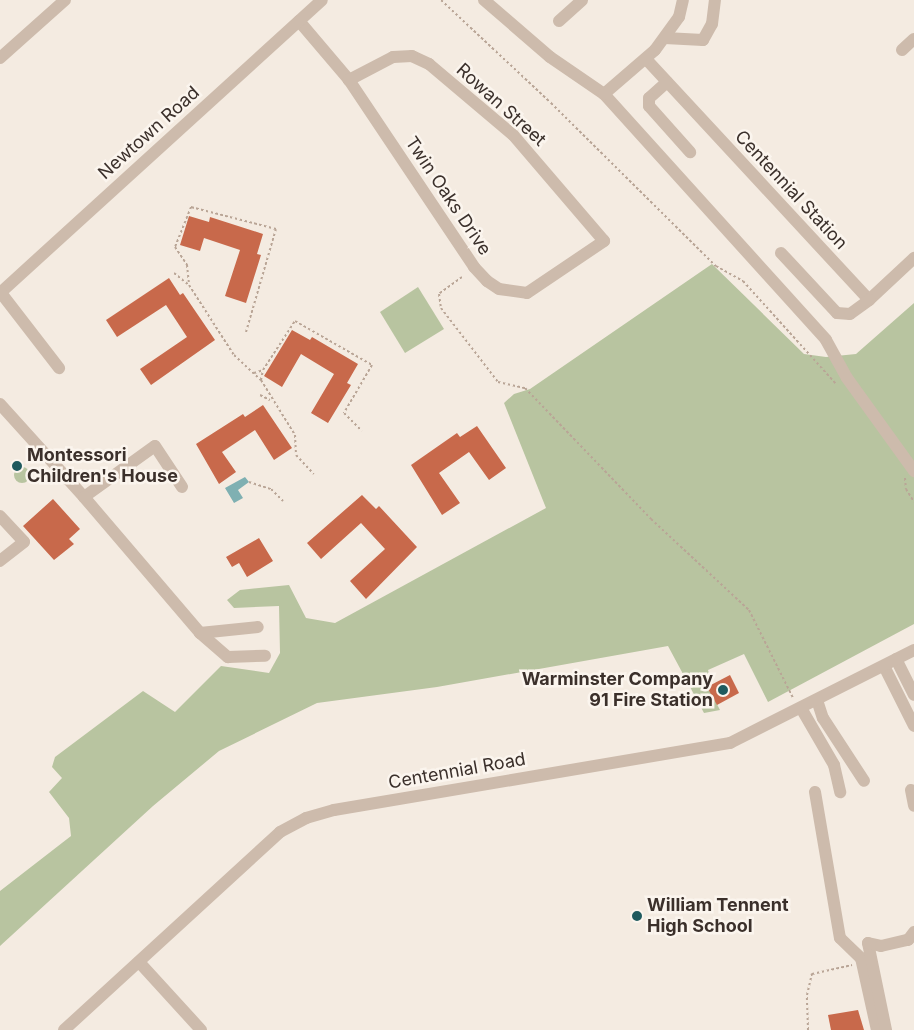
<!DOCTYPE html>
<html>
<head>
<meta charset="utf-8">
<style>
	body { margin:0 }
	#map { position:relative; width:914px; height:1030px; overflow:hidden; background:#f4ebe1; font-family:Inter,sans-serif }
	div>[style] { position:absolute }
	.green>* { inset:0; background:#b8c4a0 }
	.round { border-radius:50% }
	.water>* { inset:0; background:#7fb0b2 }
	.building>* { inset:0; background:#c8694b }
	.path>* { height:2px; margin-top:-1px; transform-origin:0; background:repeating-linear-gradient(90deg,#b9a596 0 2.5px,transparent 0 5px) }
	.minor>* { height:12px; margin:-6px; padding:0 6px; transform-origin:6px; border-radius:6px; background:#cdbbac }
	.dots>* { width:14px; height:14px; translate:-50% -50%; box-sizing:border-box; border:2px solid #fbf5ee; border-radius:50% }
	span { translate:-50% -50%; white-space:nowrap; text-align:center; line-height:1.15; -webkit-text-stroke:5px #fbf5ee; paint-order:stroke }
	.street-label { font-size:18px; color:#3b302b }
	.poi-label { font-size:18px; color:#3b302b; font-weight:700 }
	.left { translate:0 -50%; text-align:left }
	.right { translate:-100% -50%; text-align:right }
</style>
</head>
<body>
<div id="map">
	<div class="green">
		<div style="clip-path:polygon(712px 264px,804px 354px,826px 357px,856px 354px,914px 303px,914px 624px,768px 702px,744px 654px,708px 670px,712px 684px,708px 687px,720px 710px,704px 713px,668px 646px,437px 687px,317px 703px,219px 751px,153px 806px,0 946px,0 891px,71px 836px,69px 818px,49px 792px,62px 778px,52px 767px,55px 757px,143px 691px,175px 712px,221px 666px,269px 673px,280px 653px,279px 606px,234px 608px,227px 600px,240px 590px,289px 585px,306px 618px,335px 623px,546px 508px,504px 403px,514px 394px,530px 389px)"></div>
		<div style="clip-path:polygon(418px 287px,444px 329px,405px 353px,380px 312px)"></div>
		<div class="round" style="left:14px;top:467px;width:16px;height:16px"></div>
	</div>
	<div class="water">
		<div style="clip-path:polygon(245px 477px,249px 482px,238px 490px,243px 498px,234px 503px,225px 488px)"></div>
	</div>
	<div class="building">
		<div style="clip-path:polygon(189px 216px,209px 222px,210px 217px,263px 234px,257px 254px,261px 255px,246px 303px,225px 296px,240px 250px,204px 238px,200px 251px,180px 245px)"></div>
		<div style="clip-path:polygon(169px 278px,180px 295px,183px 293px,215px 340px,151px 385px,140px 369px,187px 337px,166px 305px,117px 337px,106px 320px)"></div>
		<div style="clip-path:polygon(292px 330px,310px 340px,312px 337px,358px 364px,347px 383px,351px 385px,328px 423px,311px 413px,334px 374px,301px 354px,282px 387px,264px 376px)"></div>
		<div style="clip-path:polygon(263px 405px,292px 448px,274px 460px,255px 430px,222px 452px,236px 472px,219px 484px,196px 444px,243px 414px,245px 417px)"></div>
		<div style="clip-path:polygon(477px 426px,506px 468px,489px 480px,469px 452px,439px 473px,460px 503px,442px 515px,411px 465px,457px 433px,460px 437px)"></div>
		<div style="clip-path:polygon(362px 495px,376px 509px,379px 506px,417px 547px,366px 599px,350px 581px,385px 549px,361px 523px,321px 559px,307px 543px)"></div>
		<div style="clip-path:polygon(53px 499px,80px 529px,69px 539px,74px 544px,54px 560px,23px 526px)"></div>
		<div style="clip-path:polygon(259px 538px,273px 561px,247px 577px,239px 563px,232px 567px,226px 557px)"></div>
		<div style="clip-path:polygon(730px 675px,739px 693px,717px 705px,707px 687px)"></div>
		<div style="clip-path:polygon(858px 1010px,864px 1030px,831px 1030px,828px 1015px)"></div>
	</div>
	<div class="path">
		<div style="left:441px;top:0;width:151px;rotate:43.1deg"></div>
		<div style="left:551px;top:103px;width:232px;rotate:44.7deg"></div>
		<div style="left:716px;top:266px;width:31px;rotate:29deg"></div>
		<div style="left:743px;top:281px;width:139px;rotate:47.9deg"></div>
		<div style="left:174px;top:273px;width:19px;rotate:39deg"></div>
		<div style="left:462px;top:277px;width:29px;rotate:144deg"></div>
		<div style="left:439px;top:294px;width:14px;rotate:82deg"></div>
		<div style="left:441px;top:308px;width:93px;rotate:52.4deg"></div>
		<div style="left:498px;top:382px;width:28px;rotate:13deg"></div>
		<div style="left:525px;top:388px;width:182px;rotate:46.1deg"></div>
		<div style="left:651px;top:519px;width:134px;rotate:42.9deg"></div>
		<div style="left:749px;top:610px;width:98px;rotate:63.4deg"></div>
		<div style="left:246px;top:332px;width:107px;rotate:-73.8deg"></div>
		<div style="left:276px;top:229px;width:88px;rotate:-165.5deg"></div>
		<div style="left:191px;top:207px;width:43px;rotate:111.8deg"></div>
		<div style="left:175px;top:247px;width:22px;rotate:56deg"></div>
		<div style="left:187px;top:265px;width:20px;rotate:84deg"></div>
		<div style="left:189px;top:285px;width:83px;rotate:57.3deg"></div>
		<div style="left:234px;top:355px;width:37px;rotate:43deg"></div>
		<div style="left:261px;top:380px;width:65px;rotate:58.3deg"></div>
		<div style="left:295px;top:435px;width:20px;rotate:87deg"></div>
		<div style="left:296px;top:455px;width:26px;rotate:47deg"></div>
		<div style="left:254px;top:373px;width:9px;rotate:-18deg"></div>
		<div style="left:261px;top:380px;width:10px;rotate:-79deg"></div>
		<div style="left:263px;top:370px;width:59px;rotate:-56.9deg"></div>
		<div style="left:295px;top:321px;width:89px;rotate:29.7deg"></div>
		<div style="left:372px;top:365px;width:56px;rotate:120.3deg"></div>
		<div style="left:344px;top:413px;width:25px;rotate:45deg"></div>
		<div style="left:260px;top:395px;width:11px;rotate:27deg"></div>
		<div style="left:905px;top:478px;width:11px;rotate:85deg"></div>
		<div style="left:906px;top:489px;width:15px;rotate:58deg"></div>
		<div style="left:249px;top:482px;width:23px;rotate:18deg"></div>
		<div style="left:271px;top:489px;width:17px;rotate:45deg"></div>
		<div style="left:808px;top:1030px;width:35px;rotate:-92deg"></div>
		<div style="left:807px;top:995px;width:22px;rotate:-77deg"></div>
		<div style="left:812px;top:974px;width:41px;rotate:-12.7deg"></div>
	</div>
	<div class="minor">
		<div style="left:484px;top:0;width:87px;rotate:40.8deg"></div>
		<div style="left:550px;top:57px;width:65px;rotate:34.4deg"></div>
		<div style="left:604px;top:94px;width:331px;rotate:47.9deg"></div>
		<div style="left:826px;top:340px;width:43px;rotate:61.1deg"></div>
		<div style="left:847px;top:378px;width:115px;rotate:54.2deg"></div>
		<div style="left:299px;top:21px;width:77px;rotate:49.7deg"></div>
		<div style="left:349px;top:80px;width:225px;rotate:56.2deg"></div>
		<div style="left:474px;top:267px;width:19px;rotate:47deg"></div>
		<div style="left:487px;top:281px;width:14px;rotate:34deg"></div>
		<div style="left:499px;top:289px;width:28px;rotate:8deg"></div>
		<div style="left:527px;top:293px;width:93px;rotate:-34deg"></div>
		<div style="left:604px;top:241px;width:140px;rotate:-130.6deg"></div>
		<div style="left:513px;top:135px;width:110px;rotate:-139.8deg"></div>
		<div style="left:429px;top:64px;width:19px;rotate:-155deg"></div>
		<div style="left:412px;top:56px;width:19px;rotate:177deg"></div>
		<div style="left:393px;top:57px;width:50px;rotate:152.4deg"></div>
		<div style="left:559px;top:21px;width:31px;rotate:-42deg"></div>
		<div style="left:665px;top:38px;width:38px;rotate:3deg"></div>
		<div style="left:703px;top:40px;width:18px;rotate:-61deg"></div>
		<div style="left:712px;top:24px;width:24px;rotate:-83deg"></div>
		<div style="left:902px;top:50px;width:16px;rotate:-43deg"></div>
		<div style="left:0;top:58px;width:87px;rotate:-41.7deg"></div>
		<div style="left:646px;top:59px;width:328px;rotate:47.2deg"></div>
		<div style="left:869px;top:300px;width:62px;rotate:-43deg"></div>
		<div style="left:667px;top:82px;width:24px;rotate:138deg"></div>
		<div style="left:649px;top:98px;width:8px;rotate:90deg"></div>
		<div style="left:649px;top:106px;width:62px;rotate:48.3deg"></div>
		<div style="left:604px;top:94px;width:67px;rotate:-40.8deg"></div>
		<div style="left:655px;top:50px;width:41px;rotate:-54deg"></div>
		<div style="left:679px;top:17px;width:17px;rotate:-77deg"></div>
		<div style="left:781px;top:253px;width:82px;rotate:47deg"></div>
		<div style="left:837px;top:313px;width:13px;rotate:4deg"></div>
		<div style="left:850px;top:314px;width:24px;rotate:-36deg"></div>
		<div style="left:0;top:293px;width:435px;rotate:-42.3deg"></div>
		<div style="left:1px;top:293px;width:95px;rotate:52.3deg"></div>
		<div style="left:0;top:404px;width:125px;rotate:47.9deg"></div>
		<div style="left:84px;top:497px;width:87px;rotate:-35.7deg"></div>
		<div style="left:155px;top:446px;width:49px;rotate:56.6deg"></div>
		<div style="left:84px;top:497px;width:179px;rotate:49.5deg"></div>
		<div style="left:200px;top:633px;width:58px;rotate:-5.9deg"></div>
		<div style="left:0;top:516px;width:35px;rotate:47deg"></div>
		<div style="left:24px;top:542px;width:31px;rotate:142deg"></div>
		<div style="left:200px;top:633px;width:37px;rotate:41deg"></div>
		<div style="left:228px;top:657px;width:37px;rotate:-2deg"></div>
		<div style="left:896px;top:659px;width:40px;rotate:63.4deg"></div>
		<div style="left:884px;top:666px;width:67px;rotate:63.4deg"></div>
		<div style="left:817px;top:700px;width:19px;rotate:72deg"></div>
		<div style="left:823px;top:718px;width:75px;rotate:56.9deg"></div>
		<div style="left:801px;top:708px;width:66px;rotate:59.9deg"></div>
		<div style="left:834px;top:765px;width:28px;rotate:77deg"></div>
		<div style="left:911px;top:790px;width:16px;rotate:79deg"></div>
		<div style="left:815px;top:792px;width:148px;rotate:80.3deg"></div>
		<div style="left:840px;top:938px;width:29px;rotate:44deg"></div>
		<div style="left:861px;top:958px;width:74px;rotate:77.5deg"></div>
		<div style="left:868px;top:943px;width:89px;rotate:78.3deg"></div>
		<div style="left:868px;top:943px;width:13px;rotate:13deg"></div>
		<div style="left:881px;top:946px;width:28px;rotate:-13deg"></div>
		<div style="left:908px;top:940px;width:10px;rotate:-53deg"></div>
		<div style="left:139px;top:962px;width:92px;rotate:47.6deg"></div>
		<div style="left:64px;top:1030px;width:293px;rotate:-42.5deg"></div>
		<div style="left:280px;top:832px;width:30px;rotate:-28deg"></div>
		<div style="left:306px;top:818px;width:29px;rotate:-16deg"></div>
		<div style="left:334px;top:810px;width:402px;rotate:-9.6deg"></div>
		<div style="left:730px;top:743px;width:206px;rotate:-26.8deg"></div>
	</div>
	<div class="dots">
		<div style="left:17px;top:466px;background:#1f5a5e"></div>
		<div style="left:723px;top:690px;background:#1f5a5e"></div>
		<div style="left:637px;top:916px;background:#1f5a5e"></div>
	</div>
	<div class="street-label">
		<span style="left:501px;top:105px;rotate:42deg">Rowan Street</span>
		<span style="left:149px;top:133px;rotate:-42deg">Newtown Road</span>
		<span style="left:791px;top:190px;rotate:47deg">Centennial Station</span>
		<span style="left:448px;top:196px;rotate:56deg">Twin Oaks Drive</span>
		<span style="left:457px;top:771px;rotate:-10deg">Centennial Road</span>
	</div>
	<div class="poi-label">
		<span class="left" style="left:27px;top:466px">Montessori<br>Children's House</span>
		<span class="right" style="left:713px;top:690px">Warminster Company<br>91 Fire Station</span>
		<span class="left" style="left:647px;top:916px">William Tennent<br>High School</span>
	</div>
</div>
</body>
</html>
